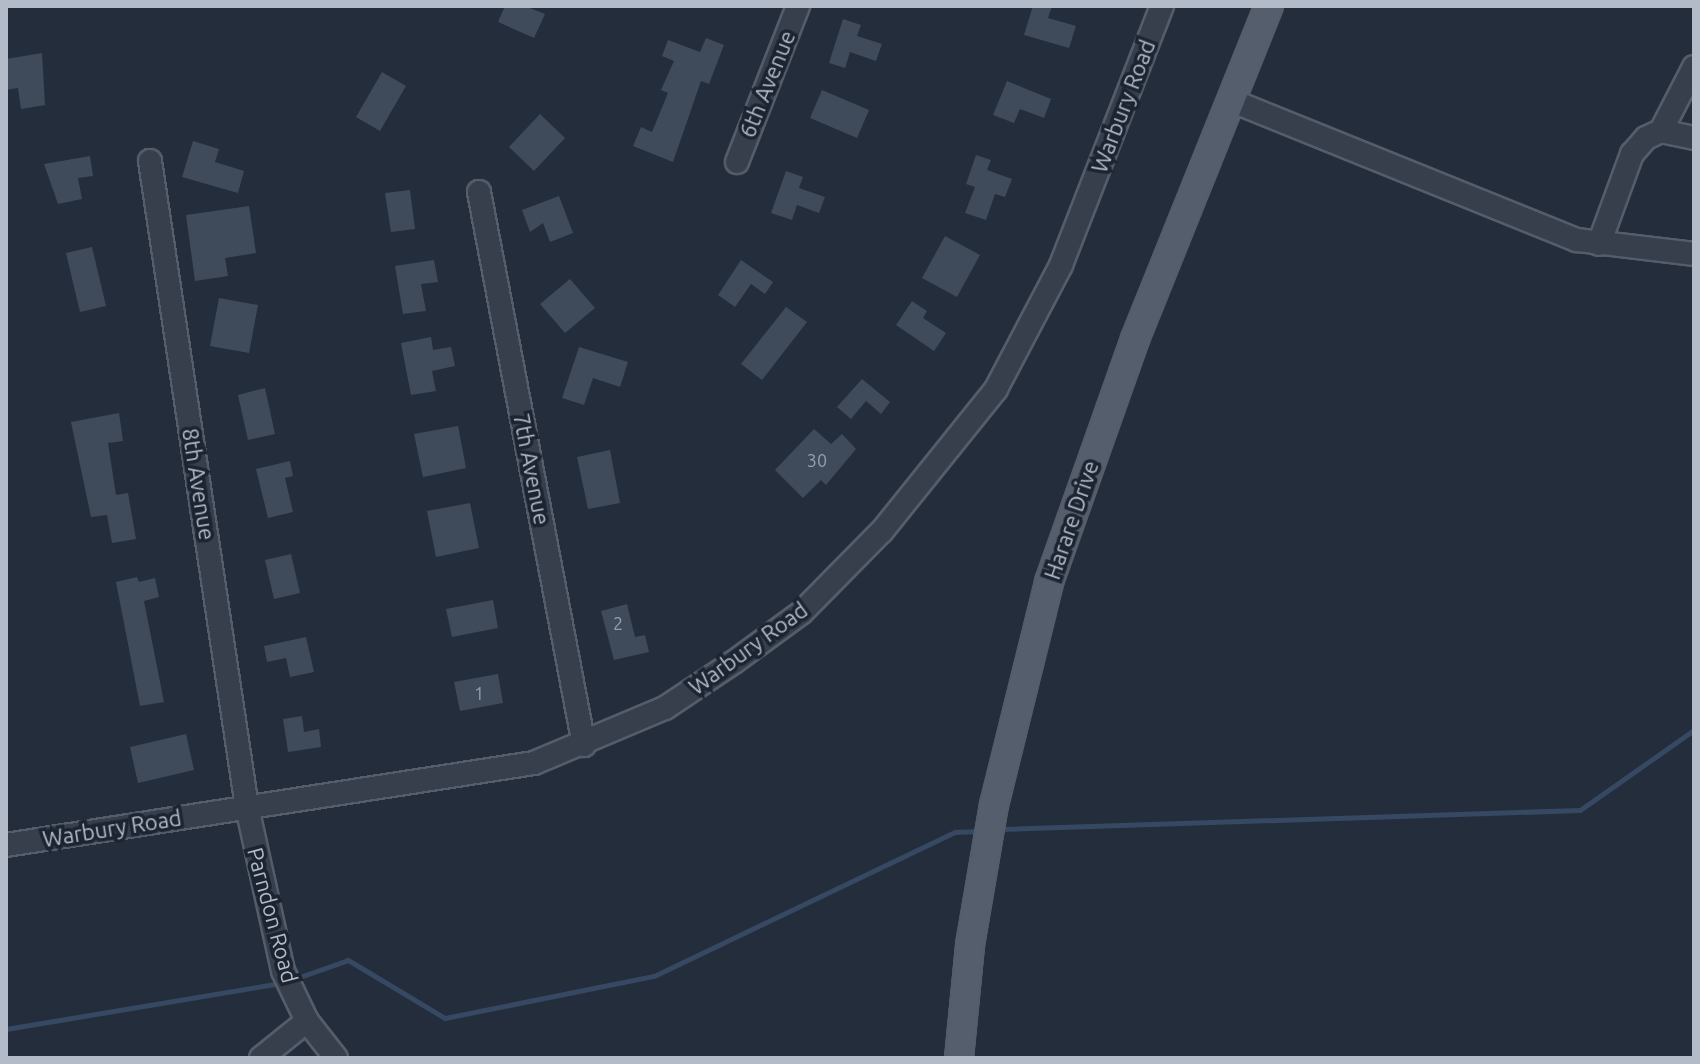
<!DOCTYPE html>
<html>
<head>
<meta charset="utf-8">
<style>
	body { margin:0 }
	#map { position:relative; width:1700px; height:1064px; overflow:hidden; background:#232d3c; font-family:Ubuntu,sans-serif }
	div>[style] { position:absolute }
	.stream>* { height:5px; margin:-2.5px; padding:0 2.5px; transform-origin:2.5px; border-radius:2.5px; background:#374863 }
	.building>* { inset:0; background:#3f4b5b }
	.roads { filter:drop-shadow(2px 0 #555d6a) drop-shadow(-2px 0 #555d6a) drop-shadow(0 2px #555d6a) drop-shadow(0 -2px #555d6a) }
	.minor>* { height:22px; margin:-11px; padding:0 11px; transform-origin:11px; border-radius:11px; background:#373f4c }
	.major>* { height:26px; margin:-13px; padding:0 13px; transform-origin:13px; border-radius:13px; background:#555e6d }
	span { translate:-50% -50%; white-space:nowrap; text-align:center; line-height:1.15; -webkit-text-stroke:7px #1c2431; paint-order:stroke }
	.number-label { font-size:18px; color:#969ead }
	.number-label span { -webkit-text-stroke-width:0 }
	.street-label { font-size:22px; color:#b3bac8 }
	.frame { position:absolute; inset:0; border:8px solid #b3bac8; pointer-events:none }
</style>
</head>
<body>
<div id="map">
	<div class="stream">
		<div style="left:999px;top:829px;width:581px;rotate:-1.87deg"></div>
		<div style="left:1580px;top:810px;width:139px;rotate:-35.1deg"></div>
		<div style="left:294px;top:979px;width:57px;rotate:-19.4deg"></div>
		<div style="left:348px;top:960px;width:113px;rotate:30.9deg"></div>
		<div style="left:445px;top:1018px;width:213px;rotate:-11.4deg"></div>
		<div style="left:654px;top:976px;width:334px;rotate:-25.6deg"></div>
		<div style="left:955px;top:832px;width:26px;rotate:-2deg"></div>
		<div style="left:6px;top:1029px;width:279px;rotate:-9.5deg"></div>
	</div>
	<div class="building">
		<div style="clip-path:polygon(505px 6px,525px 6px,545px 14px,534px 38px,498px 22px)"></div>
		<div style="clip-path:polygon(1033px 6px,1052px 6px,1048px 18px,1076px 26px,1069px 48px,1024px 35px)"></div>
		<div style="clip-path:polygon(843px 19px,861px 25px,857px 36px,882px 44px,876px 61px,850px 52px,845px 68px,829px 63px)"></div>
		<div style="clip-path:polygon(706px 38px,724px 45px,709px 84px,701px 81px,673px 162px,633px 146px,641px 127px,652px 132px,668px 93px,661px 90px,674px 61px,662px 56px,668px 40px,700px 52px)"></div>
		<div style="clip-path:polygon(42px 53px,45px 105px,21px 109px,18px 88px,6px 90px,6px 59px)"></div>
		<div style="clip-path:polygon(382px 72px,406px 86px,380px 131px,356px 117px)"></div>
		<div style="clip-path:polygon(1007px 81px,1051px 99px,1044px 118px,1020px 109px,1014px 123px,993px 115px)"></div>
		<div style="clip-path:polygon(822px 90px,869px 110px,857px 138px,810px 118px)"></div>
		<div style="clip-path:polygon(540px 114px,565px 138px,534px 171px,509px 147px)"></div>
		<div style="clip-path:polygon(193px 141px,219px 149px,215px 162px,244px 171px,238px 193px,182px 177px)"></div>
		<div style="clip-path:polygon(976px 155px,991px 160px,987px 170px,1012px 179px,1005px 197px,995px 194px,986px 220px,965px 213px,975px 187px,966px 184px)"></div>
		<div style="clip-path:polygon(90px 156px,93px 176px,78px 178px,82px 199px,58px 204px,44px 164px)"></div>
		<div style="clip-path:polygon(786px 171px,803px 177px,799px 188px,825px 197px,819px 213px,797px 205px,792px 220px,771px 213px)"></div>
		<div style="clip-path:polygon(410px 190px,415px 229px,391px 232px,385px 193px)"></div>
		<div style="clip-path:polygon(559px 196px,573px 233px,550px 242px,543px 223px,530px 232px,522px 210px)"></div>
		<div style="clip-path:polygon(249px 206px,256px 253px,225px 258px,228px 276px,195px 281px,186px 215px)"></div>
		<div style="clip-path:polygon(945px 236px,980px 255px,957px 297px,922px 278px)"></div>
		<div style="clip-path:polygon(92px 247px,106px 306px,80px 312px,66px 253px)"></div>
		<div style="clip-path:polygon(434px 260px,438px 282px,421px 284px,426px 311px,403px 314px,395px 266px)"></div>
		<div style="clip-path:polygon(741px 260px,773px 282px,765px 294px,751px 284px,735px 307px,718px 295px)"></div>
		<div style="clip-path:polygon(570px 279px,595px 308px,565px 333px,540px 304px)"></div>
		<div style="clip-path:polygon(219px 298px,258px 305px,249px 353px,210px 346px)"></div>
		<div style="clip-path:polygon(912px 301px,927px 311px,923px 318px,946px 333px,934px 351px,896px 325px)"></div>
		<div style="clip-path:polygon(786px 307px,807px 322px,762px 380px,741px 364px)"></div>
		<div style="clip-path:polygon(431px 337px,433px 350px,451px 347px,455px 366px,432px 371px,436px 391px,411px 395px,401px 343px)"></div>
		<div style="clip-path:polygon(579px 347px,628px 362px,620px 387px,593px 378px,584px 405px,562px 398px)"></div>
		<div style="clip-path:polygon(862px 379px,890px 402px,881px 414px,866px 401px,851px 419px,837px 407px)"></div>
		<div style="clip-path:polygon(265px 388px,275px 434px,248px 440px,238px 395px)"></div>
		<div style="clip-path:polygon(119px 413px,123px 441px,108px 443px,116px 495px,128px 493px,136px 539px,112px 543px,107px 515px,91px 517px,71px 422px)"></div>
		<div style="clip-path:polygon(458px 426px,466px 468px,423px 477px,414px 434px)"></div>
		<div style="clip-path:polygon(814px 429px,831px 444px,842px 434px,856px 449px,826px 485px,821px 480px,803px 498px,775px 470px)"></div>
		<div style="clip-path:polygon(610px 450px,620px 503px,588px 509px,577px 457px)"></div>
		<div style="clip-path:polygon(290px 461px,293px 476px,285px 478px,293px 512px,268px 518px,256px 469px)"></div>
		<div style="clip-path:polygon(470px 503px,479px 548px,436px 557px,427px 511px)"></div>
		<div style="clip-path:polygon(291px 554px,300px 593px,274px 599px,265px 560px)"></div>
		<div style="clip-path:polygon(137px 577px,139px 582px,155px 578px,159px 597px,144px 601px,164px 702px,140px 706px,116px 582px)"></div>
		<div style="clip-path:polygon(493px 600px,498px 628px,452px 637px,446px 609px)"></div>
		<div style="clip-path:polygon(627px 604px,635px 637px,645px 635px,649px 652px,614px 660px,601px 611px)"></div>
		<div style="clip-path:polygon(306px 637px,314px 672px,290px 677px,286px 658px,267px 662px,264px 646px)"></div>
		<div style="clip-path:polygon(498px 674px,503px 703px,460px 711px,454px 682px)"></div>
		<div style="clip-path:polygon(302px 716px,304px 732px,319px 729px,321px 747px,288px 752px,283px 719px)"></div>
		<div style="clip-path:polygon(186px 734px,194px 770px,138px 783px,130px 747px)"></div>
	</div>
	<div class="roads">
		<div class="minor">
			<div style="left:1230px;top:100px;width:374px;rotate:22deg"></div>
			<div style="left:1577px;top:240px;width:118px;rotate:6.8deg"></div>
			<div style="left:1661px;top:131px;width:34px;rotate:12deg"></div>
			<div style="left:150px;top:161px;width:653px;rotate:81.46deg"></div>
			<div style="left:247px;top:807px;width:168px;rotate:77.6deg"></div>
			<div style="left:283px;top:971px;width:55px;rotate:64.4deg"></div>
			<div style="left:307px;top:1021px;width:47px;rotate:51.9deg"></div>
			<div style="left:737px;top:162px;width:168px;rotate:-68.6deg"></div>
			<div style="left:479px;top:192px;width:563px;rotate:79.25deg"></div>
			<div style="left:1599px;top:244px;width:96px;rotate:-69.9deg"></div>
			<div style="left:1632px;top:154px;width:21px;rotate:-49deg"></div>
			<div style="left:1646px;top:138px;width:17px;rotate:-25deg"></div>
			<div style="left:1661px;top:131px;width:72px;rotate:-62.7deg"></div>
			<div style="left:6px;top:845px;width:534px;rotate:-8.83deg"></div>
			<div style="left:534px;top:763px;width:142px;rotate:-22.8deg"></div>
			<div style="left:665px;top:708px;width:83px;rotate:-33.7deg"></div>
			<div style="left:734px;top:662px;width:84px;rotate:-36.3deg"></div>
			<div style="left:802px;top:612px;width:114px;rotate:-45.4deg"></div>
			<div style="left:882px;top:531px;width:182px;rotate:-51.2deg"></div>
			<div style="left:996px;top:389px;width:140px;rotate:-62.3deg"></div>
			<div style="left:1061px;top:265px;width:278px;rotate:-68.7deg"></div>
			<div style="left:261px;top:1058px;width:59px;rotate:-38.8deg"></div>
		</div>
		<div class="major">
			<div style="left:959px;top:1058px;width:114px;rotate:-84.4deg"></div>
			<div style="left:970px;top:945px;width:142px;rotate:-80.3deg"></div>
			<div style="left:994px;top:805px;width:230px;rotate:-76.1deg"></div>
			<div style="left:1049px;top:582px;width:258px;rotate:-70.5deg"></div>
			<div style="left:1135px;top:339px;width:359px;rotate:-68.1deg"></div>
		</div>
	</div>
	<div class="number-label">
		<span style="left:817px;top:460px">30</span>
		<span style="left:618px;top:623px">2</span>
		<span style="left:479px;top:693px">1</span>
	</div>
	<div class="street-label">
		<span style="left:767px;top:84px;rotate:-68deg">6th Avenue</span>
		<span style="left:1123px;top:106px;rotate:-69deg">Warbury Road</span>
		<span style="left:532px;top:469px;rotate:79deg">7th Avenue</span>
		<span style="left:199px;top:484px;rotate:81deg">8th Avenue</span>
		<span style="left:1071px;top:520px;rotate:-71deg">Harare Drive</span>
		<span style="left:748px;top:648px;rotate:-36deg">Warbury Road</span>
		<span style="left:112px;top:828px;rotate:-9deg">Warbury Road</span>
		<span style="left:273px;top:915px;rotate:75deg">Parndon Road</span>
	</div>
	<div class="frame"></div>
</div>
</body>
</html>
